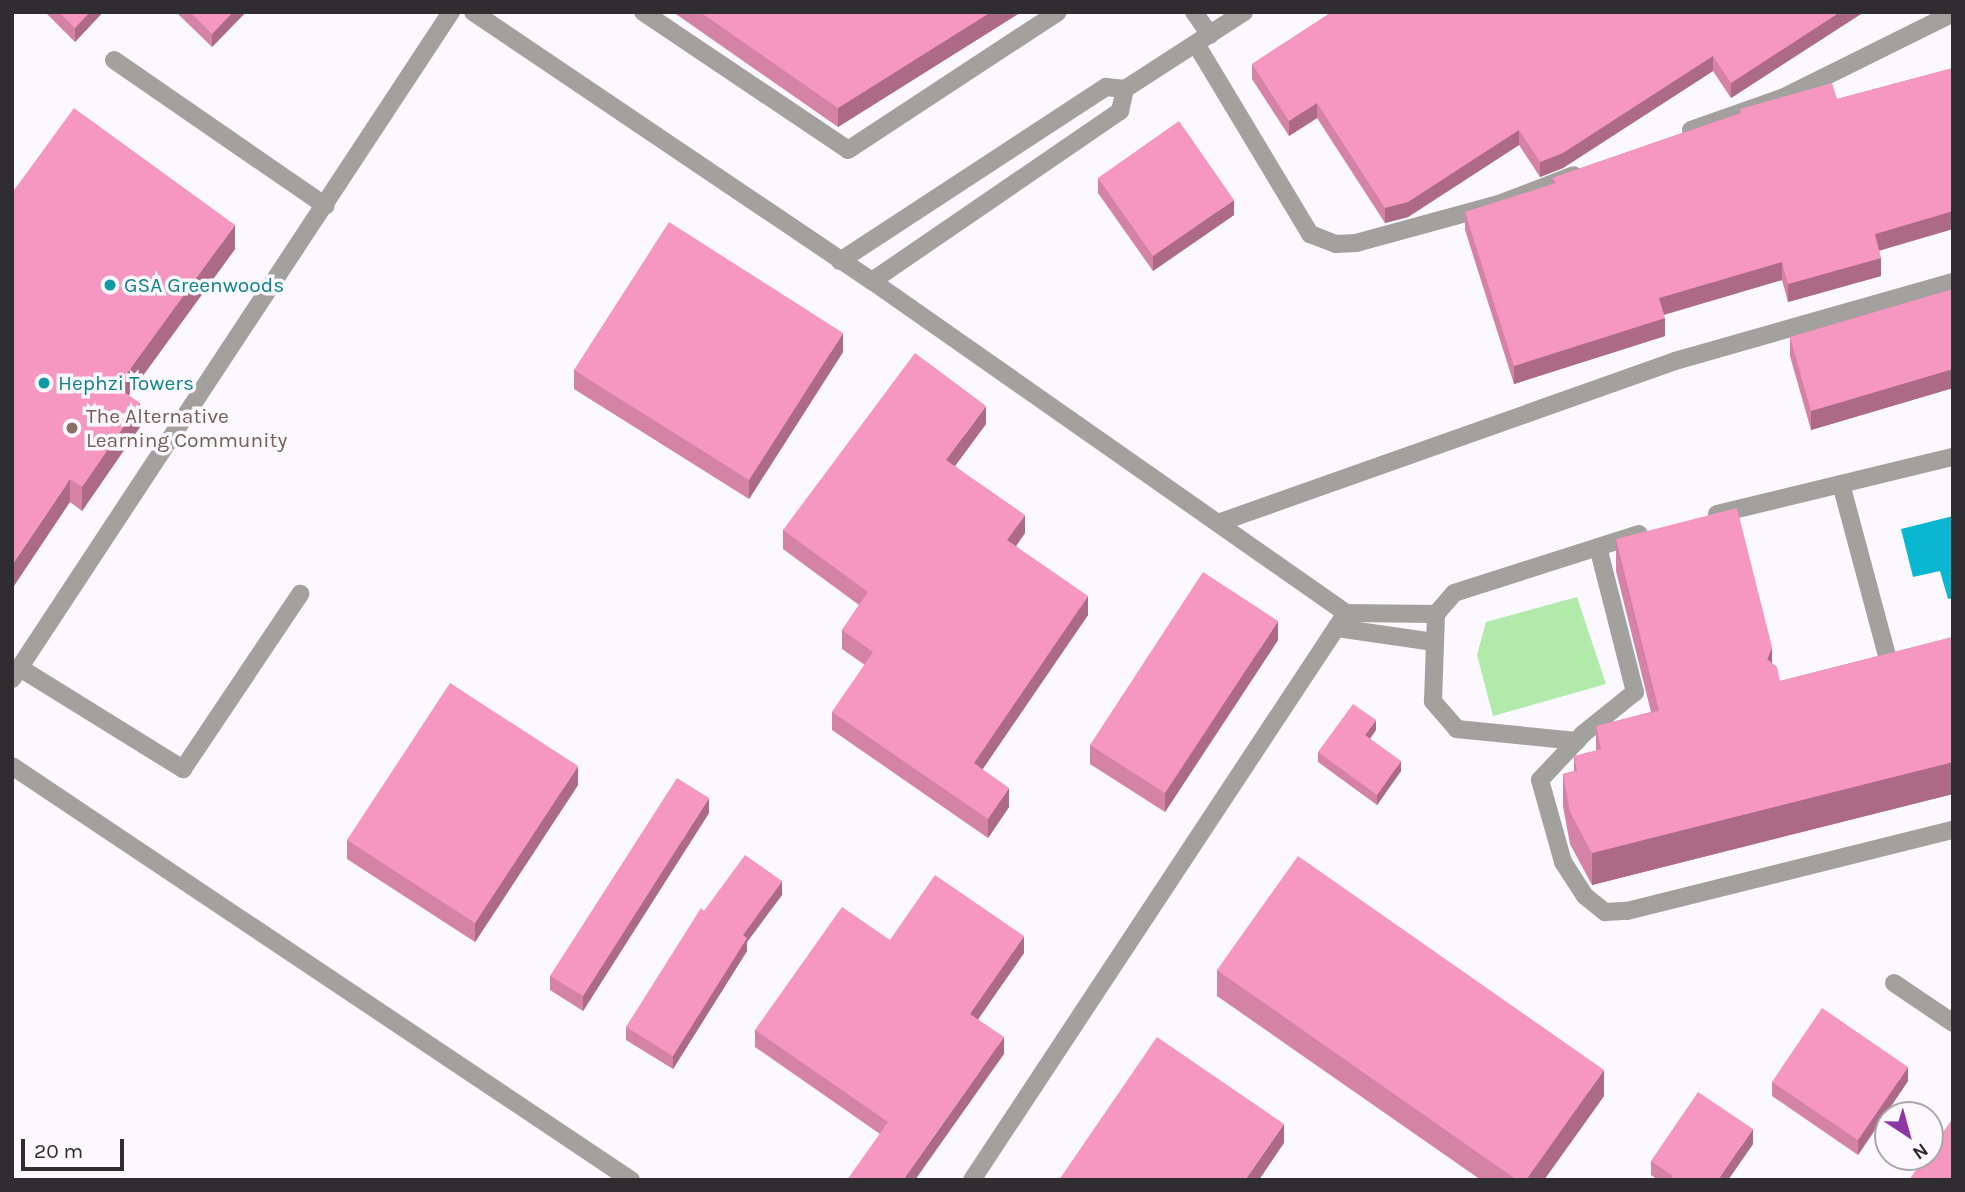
<!DOCTYPE html>
<html>
<head>
<meta charset="utf-8">
<style>
	body { margin:0 }
	#map { position:relative; width:1965px; height:1192px; overflow:hidden; background:#fbf8ff; font-family:Karla,sans-serif }
	div>[style] { position:absolute }
	.green>* { inset:0; background:#b2eaab }
	.water>* { inset:0; background:#0ab7d0 }
	.minor>* { height:18px; margin:-9px; padding:0 9px; transform-origin:9px; border-radius:9px; background:#a2a19e }
	.wall>* { inset:0; background:#d482a6 }
	.shaded-wall>* { inset:0; background:#ac6a87 }
	.building>* { inset:0; background:#f697c1 }
	.dots>* { width:19px; height:19px; translate:-50% -50%; box-sizing:border-box; border:4px solid #fbf8ff; border-radius:50% }
	span { translate:-50% -50%; white-space:nowrap; text-align:center; line-height:1.15; -webkit-text-stroke:7px #fbf8ff; paint-order:stroke }
	.culture-label { font-size:21px; color:#0d838f }
	.left { translate:0 -50%; text-align:left }
	.education-label { font-size:21px; color:#785e54 }
	.frame { position:absolute; inset:0; border:14px solid #2f2d30; pointer-events:none }
	.north { position:absolute; left:1874px; top:1101px; width:70px; height:70px; box-sizing:border-box; background:#fbf8ff; border:2px solid #a9a7ac; border-radius:50%; rotate:144deg; font-size:19px; font-weight:700; line-height:28px; text-align:center; color:#2f2d30 }
	.north::after { content:''; display:block; margin:auto; width:24px; height:32px; background:#8b37a6; clip-path:polygon(50% 0,100% 100%,50% 72%,0 100%) }
	.scale { position:absolute; left:21px; top:1139px; width:103px; height:32px; box-sizing:border-box; border:4px solid #2f2d30; border-top:0; padding-left:9px; font-size:21px; line-height:24px; white-space:nowrap; color:#2f2d30; -webkit-text-stroke:5px #fbf8ff; paint-order:stroke }
</style>
</head>
<body>
<div id="map">
	<div class="green">
		<div style="clip-path:polygon(1577px 597px,1606px 684px,1493px 716px,1477px 655px,1486px 622px)"></div>
	</div>
	<div class="water">
		<div style="clip-path:polygon(1953px 516px,1953px 598px,1948px 599px,1940px 571px,1913px 577px,1901px 529px)"></div>
	</div>
	<div class="minor">
		<div style="left:473px;top:12px;width:481px;rotate:34deg"></div>
		<div style="left:872px;top:281px;width:579px;rotate:35.01deg"></div>
		<div style="left:1346px;top:613px;width:90px;rotate:0.6deg"></div>
		<div style="left:643px;top:12px;width:247px;rotate:33.9deg"></div>
		<div style="left:848px;top:150px;width:251px;rotate:-33.3deg"></div>
		<div style="left:1194px;top:12px;width:28px;rotate:55deg"></div>
		<div style="left:1196px;top:44px;width:222px;rotate:59deg"></div>
		<div style="left:1310px;top:234px;width:28px;rotate:21deg"></div>
		<div style="left:1336px;top:244px;width:20px;rotate:-3deg"></div>
		<div style="left:1356px;top:243px;width:148px;rotate:-15.3deg"></div>
		<div style="left:1499px;top:204px;width:80px;rotate:-21.1deg"></div>
		<div style="left:114px;top:60px;width:257px;rotate:34.6deg"></div>
		<div style="left:1691px;top:130px;width:96px;rotate:-19.4deg"></div>
		<div style="left:1782px;top:98px;width:191px;rotate:-26.4deg"></div>
		<div style="left:840px;top:261px;width:318px;rotate:-33.2deg"></div>
		<div style="left:1106px;top:87px;width:19px;rotate:6deg"></div>
		<div style="left:1125px;top:89px;width:142px;rotate:-32.9deg"></div>
		<div style="left:872px;top:281px;width:301px;rotate:-34.4deg"></div>
		<div style="left:1120px;top:111px;width:23px;rotate:-77deg"></div>
		<div style="left:1841px;top:484px;width:185px;rotate:75deg"></div>
		<div style="left:1889px;top:663px;width:13px;rotate:-13deg"></div>
		<div style="left:1717px;top:514px;width:243px;rotate:-13.6deg"></div>
		<div style="left:1218px;top:523px;width:485px;rotate:-19.5deg"></div>
		<div style="left:1675px;top:361px;width:289px;rotate:-15.9deg"></div>
		<div style="left:1598px;top:547px;width:150px;rotate:75.7deg"></div>
		<div style="left:1635px;top:692px;width:67px;rotate:141.1deg"></div>
		<div style="left:1583px;top:734px;width:63px;rotate:133.1deg"></div>
		<div style="left:1540px;top:780px;width:85px;rotate:74.3deg"></div>
		<div style="left:1563px;top:862px;width:40px;rotate:57.1deg"></div>
		<div style="left:1585px;top:896px;width:26px;rotate:39deg"></div>
		<div style="left:1605px;top:912px;width:22px;rotate:-3deg"></div>
		<div style="left:1627px;top:911px;width:336px;rotate:-14deg"></div>
		<div style="left:1337px;top:628px;width:98px;rotate:8.2deg"></div>
		<div style="left:20px;top:668px;width:192px;rotate:31.8deg"></div>
		<div style="left:183px;top:769px;width:211px;rotate:-56.2deg"></div>
		<div style="left:12px;top:679px;width:799px;rotate:-56.65deg"></div>
		<div style="left:1577px;top:741px;width:121px;rotate:-174.3deg"></div>
		<div style="left:1457px;top:729px;width:37px;rotate:-131deg"></div>
		<div style="left:1433px;top:701px;width:87px;rotate:-88deg"></div>
		<div style="left:1436px;top:614px;width:28px;rotate:-49deg"></div>
		<div style="left:1454px;top:593px;width:194px;rotate:-17.7deg"></div>
		<div style="left:12px;top:766px;width:745px;rotate:33.78deg"></div>
		<div style="left:1894px;top:983px;width:71px;rotate:34.1deg"></div>
		<div style="left:972px;top:1180px;width:679px;rotate:-56.59deg"></div>
	</div>
	<div class="wall">
		<div style="clip-path:polygon(45px 12px,103px 12px,75px 42px)"></div>
		<div style="clip-path:polygon(176px 12px,246px 12px,212px 47px)"></div>
		<div style="clip-path:polygon(673px 12px,1021px 12px,838px 127px)"></div>
		<div style="clip-path:polygon(1332px 12px,1864px 12px,1731px 98px,1713px 71px,1563px 168px,1540px 177px,1519px 145px,1408px 217px,1385px 223px,1317px 118px,1289px 136px,1252px 79px,1252px 64px)"></div>
		<div style="clip-path:polygon(1953px 68px,1953px 229px,1879px 250px,1881px 276px,1788px 302px,1782px 280px,1664px 315px,1665px 336px,1514px 384px,1465px 230px,1465px 212px,1552px 185px,1552px 178px,1740px 113px,1740px 109px,1837px 99px)"></div>
		<div style="clip-path:polygon(1098px 178px,1234px 215px,1153px 271px,1098px 193px)"></div>
		<div style="clip-path:polygon(12px 193px,235px 249px,129px 395px,140px 427px,82px 511px,70px 502px)"></div>
		<div style="clip-path:polygon(1953px 289px,1953px 388px,1811px 430px,1790px 356px,1790px 337px)"></div>
		<div style="clip-path:polygon(843px 352px,749px 499px,574px 389px,574px 370px)"></div>
		<div style="clip-path:polygon(986px 424px,955px 466px,1025px 533px,1016px 546px,1088px 615px,982px 769px,1009px 807px,988px 838px,832px 730px,832px 712px,865px 665px,842px 649px,842px 630px,859px 605px,783px 549px,783px 530px)"></div>
		<div style="clip-path:polygon(1616px 539px,1772px 663px,1780px 681px,1953px 637px,1953px 794px,1592px 885px,1570px 844px,1563px 806px,1563px 774px,1574px 771px,1574px 756px,1596px 751px,1596px 726px,1651px 712px,1616px 571px)"></div>
		<div style="clip-path:polygon(1278px 640px,1165px 812px,1090px 764px,1090px 745px)"></div>
		<div style="clip-path:polygon(1376px 730px,1370px 739px,1401px 771px,1377px 805px,1318px 762px,1318px 752px)"></div>
		<div style="clip-path:polygon(578px 785px,475px 942px,347px 859px,347px 840px)"></div>
		<div style="clip-path:polygon(709px 813px,583px 1011px,550px 990px,550px 976px)"></div>
		<div style="clip-path:polygon(782px 895px,747px 942px,747px 951px,673px 1069px,626px 1040px,626px 1027px,704px 911px)"></div>
		<div style="clip-path:polygon(890px 940px,1024px 953px,978px 1019px,1004px 1054px,880px 1134px,755px 1047px,755px 1030px)"></div>
		<div style="clip-path:polygon(1217px 970px,1604px 1096px,1544px 1180px,1481px 1180px,1217px 996px)"></div>
		<div style="clip-path:polygon(1908px 1081px,1858px 1155px,1772px 1096px,1772px 1082px)"></div>
		<div style="clip-path:polygon(1753px 1144px,1728px 1180px,1658px 1180px,1651px 1175px,1651px 1161px)"></div>
	</div>
	<div class="shaded-wall">
		<div style="clip-path:polygon(90px 12px,103px 12px,75px 42px,75px 28px)"></div>
		<div style="clip-path:polygon(233px 12px,246px 12px,212px 47px,212px 34px)"></div>
		<div style="clip-path:polygon(991px 12px,1021px 12px,838px 127px,838px 108px)"></div>
		<div style="clip-path:polygon(1840px 12px,1864px 12px,1731px 98px,1731px 83px)"></div>
		<div style="clip-path:polygon(1713px 56px,1713px 71px,1563px 168px,1540px 177px,1540px 162px)"></div>
		<div style="clip-path:polygon(1317px 103px,1317px 118px,1289px 136px,1289px 121px)"></div>
		<div style="clip-path:polygon(1519px 130px,1519px 145px,1408px 217px,1385px 223px,1385px 208px)"></div>
		<div style="clip-path:polygon(1234px 200px,1234px 215px,1153px 271px,1153px 256px)"></div>
		<div style="clip-path:polygon(1953px 211px,1953px 229px,1875px 252px,1875px 234px)"></div>
		<div style="clip-path:polygon(235px 225px,235px 249px,117px 411px,117px 387px)"></div>
		<div style="clip-path:polygon(1881px 258px,1881px 276px,1788px 302px,1788px 284px)"></div>
		<div style="clip-path:polygon(1782px 262px,1782px 280px,1659px 316px,1659px 298px)"></div>
		<div style="clip-path:polygon(1665px 318px,1665px 336px,1514px 384px,1514px 366px)"></div>
		<div style="clip-path:polygon(843px 333px,843px 352px,749px 499px,749px 480px)"></div>
		<div style="clip-path:polygon(1953px 369px,1953px 388px,1811px 430px,1811px 411px)"></div>
		<div style="clip-path:polygon(140px 403px,140px 427px,82px 511px,82px 487px)"></div>
		<div style="clip-path:polygon(986px 406px,986px 424px,946px 478px,946px 460px)"></div>
		<div style="clip-path:polygon(70px 479px,70px 502px,12px 589px,12px 565px)"></div>
		<div style="clip-path:polygon(1025px 515px,1025px 533px,1007px 559px,1007px 540px)"></div>
		<div style="clip-path:polygon(1088px 596px,1088px 615px,974px 782px,974px 763px)"></div>
		<div style="clip-path:polygon(1278px 621px,1278px 640px,1165px 812px,1165px 793px)"></div>
		<div style="clip-path:polygon(1772px 647px,1772px 679px,1767px 659px)"></div>
		<div style="clip-path:polygon(1376px 720px,1376px 730px,1365px 745px,1365px 735px)"></div>
		<div style="clip-path:polygon(1401px 761px,1401px 771px,1377px 805px,1377px 795px)"></div>
		<div style="clip-path:polygon(1953px 762px,1953px 794px,1592px 885px,1592px 853px)"></div>
		<div style="clip-path:polygon(578px 766px,578px 785px,475px 942px,475px 923px)"></div>
		<div style="clip-path:polygon(1009px 788px,1009px 807px,988px 838px,988px 819px)"></div>
		<div style="clip-path:polygon(709px 798px,709px 813px,583px 1011px,583px 996px)"></div>
		<div style="clip-path:polygon(782px 881px,782px 895px,747px 942px,747px 951px,673px 1069px,673px 1056px,743px 935px)"></div>
		<div style="clip-path:polygon(1024px 936px,1024px 953px,970px 1031px,970px 1014px)"></div>
		<div style="clip-path:polygon(1004px 1037px,1004px 1054px,915px 1180px,903px 1180px)"></div>
		<div style="clip-path:polygon(1908px 1067px,1908px 1081px,1858px 1155px,1858px 1140px)"></div>
		<div style="clip-path:polygon(1604px 1070px,1604px 1096px,1544px 1180px,1526px 1180px)"></div>
		<div style="clip-path:polygon(1284px 1124px,1284px 1143px,1259px 1180px,1245px 1180px)"></div>
		<div style="clip-path:polygon(1753px 1129px,1753px 1144px,1728px 1180px,1718px 1180px)"></div>
	</div>
	<div class="building">
		<div style="clip-path:polygon(59px 12px,90px 12px,75px 28px)"></div>
		<div style="clip-path:polygon(190px 12px,233px 12px,212px 34px)"></div>
		<div style="clip-path:polygon(700px 12px,991px 12px,838px 108px)"></div>
		<div style="clip-path:polygon(1332px 12px,1840px 12px,1731px 83px,1713px 56px,1563px 153px,1540px 162px,1519px 130px,1408px 202px,1385px 208px,1317px 103px,1289px 121px,1252px 64px)"></div>
		<div style="clip-path:polygon(1953px 68px,1953px 211px,1875px 234px,1881px 258px,1788px 284px,1782px 262px,1659px 298px,1665px 318px,1514px 366px,1465px 212px,1556px 183px,1552px 178px,1741px 113px,1740px 109px,1832px 83px,1837px 99px)"></div>
		<div style="clip-path:polygon(74px 108px,235px 225px,117px 387px,140px 403px,82px 487px,70px 479px,12px 565px,12px 193px)"></div>
		<div style="clip-path:polygon(1179px 121px,1234px 200px,1153px 256px,1098px 178px)"></div>
		<div style="clip-path:polygon(669px 222px,843px 333px,749px 480px,574px 370px)"></div>
		<div style="clip-path:polygon(1953px 289px,1953px 369px,1811px 411px,1790px 337px)"></div>
		<div style="clip-path:polygon(915px 353px,986px 406px,946px 460px,1025px 515px,1007px 540px,1088px 596px,974px 763px,1009px 788px,988px 819px,832px 712px,873px 652px,842px 630px,868px 592px,783px 530px)"></div>
		<div style="clip-path:polygon(1737px 508px,1772px 647px,1767px 659px,1777px 667px,1780px 681px,1953px 637px,1953px 762px,1592px 853px,1570px 812px,1563px 774px,1577px 771px,1574px 756px,1601px 749px,1596px 726px,1659px 711px,1616px 539px)"></div>
		<div style="clip-path:polygon(1203px 572px,1278px 621px,1165px 793px,1090px 745px)"></div>
		<div style="clip-path:polygon(450px 683px,578px 766px,475px 923px,347px 840px)"></div>
		<div style="clip-path:polygon(1353px 704px,1376px 720px,1365px 735px,1401px 761px,1377px 795px,1318px 752px)"></div>
		<div style="clip-path:polygon(677px 778px,709px 798px,583px 996px,550px 976px)"></div>
		<div style="clip-path:polygon(745px 855px,782px 881px,743px 935px,747px 938px,673px 1056px,626px 1027px,701px 908px,704px 911px)"></div>
		<div style="clip-path:polygon(1298px 856px,1604px 1070px,1526px 1180px,1517px 1180px,1217px 970px)"></div>
		<div style="clip-path:polygon(935px 875px,1024px 936px,970px 1014px,1004px 1037px,903px 1180px,847px 1180px,888px 1122px,755px 1030px,842px 907px,890px 940px)"></div>
		<div style="clip-path:polygon(1822px 1008px,1908px 1067px,1858px 1140px,1772px 1082px)"></div>
		<div style="clip-path:polygon(1157px 1037px,1284px 1124px,1245px 1180px,1059px 1180px)"></div>
		<div style="clip-path:polygon(1698px 1092px,1753px 1129px,1718px 1180px,1671px 1180px,1673px 1176px,1651px 1161px)"></div>
		<div style="clip-path:polygon(1953px 1118px,1953px 1180px,1909px 1180px,1925px 1157px,1930px 1157px,1930px 1151px)"></div>
	</div>
	<div class="dots">
		<div style="left:110px;top:285px;background:#0f9aa8"></div>
		<div style="left:44px;top:383px;background:#0f9aa8"></div>
		<div style="left:72px;top:428px;background:#8d6e63"></div>
	</div>
	<div class="culture-label">
		<span class="left" style="left:124px;top:285px">GSA Greenwoods</span>
		<span class="left" style="left:58px;top:383px">Hephzi Towers</span>
	</div>
	<div class="education-label">
		<span class="left" style="left:86px;top:428px">The Alternative<br>Learning Community</span>
	</div>
	<div class="frame"></div>
	<div class="north">N</div>
	<div class="scale">20 m</div>
</div>
</body>
</html>
